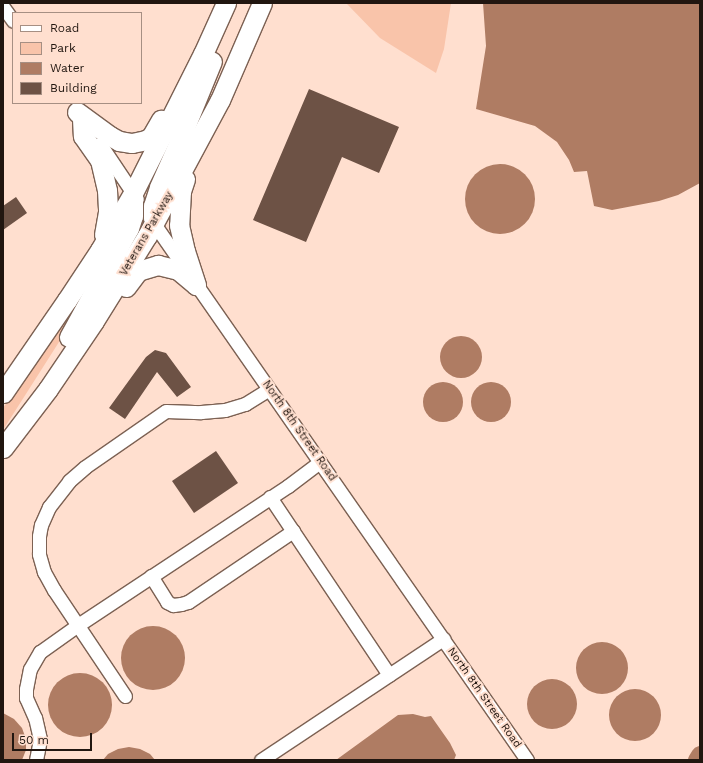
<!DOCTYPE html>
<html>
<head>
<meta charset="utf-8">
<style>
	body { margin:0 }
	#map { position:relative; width:703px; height:763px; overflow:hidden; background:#ffdfcf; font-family:"Work Sans",sans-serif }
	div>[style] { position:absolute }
	.green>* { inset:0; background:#f9c4aa }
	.water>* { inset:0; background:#af7c63 }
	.round { border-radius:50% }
	.river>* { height:19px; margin:-9.5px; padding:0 9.5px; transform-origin:9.5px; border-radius:9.5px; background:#af7c63 }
	.building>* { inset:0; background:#6d5245 }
	.roads { filter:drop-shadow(1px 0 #7c6153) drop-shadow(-1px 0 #7c6153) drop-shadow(0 1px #7c6153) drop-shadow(0 -1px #7c6153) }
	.minor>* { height:13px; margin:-6.5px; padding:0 6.5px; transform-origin:6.5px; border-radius:6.5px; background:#fff }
	.highway>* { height:19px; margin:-9.5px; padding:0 9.5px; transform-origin:9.5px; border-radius:9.5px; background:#fff }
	span { translate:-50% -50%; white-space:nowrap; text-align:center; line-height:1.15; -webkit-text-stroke:4px #ffdfcf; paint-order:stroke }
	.street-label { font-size:11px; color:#211610 }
	.frame { position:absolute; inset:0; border:4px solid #211610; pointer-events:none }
	.legend { position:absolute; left:12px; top:12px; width:130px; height:92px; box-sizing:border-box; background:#ffdfcf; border:1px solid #a68f83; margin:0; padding:5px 7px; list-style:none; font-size:12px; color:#211610 }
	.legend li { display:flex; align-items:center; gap:8px; height:20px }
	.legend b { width:20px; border:1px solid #a68f83 }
	.scale { position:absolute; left:12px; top:733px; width:80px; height:18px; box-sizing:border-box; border:2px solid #211610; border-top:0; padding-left:5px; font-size:12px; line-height:14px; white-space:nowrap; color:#211610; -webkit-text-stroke:3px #ffdfcf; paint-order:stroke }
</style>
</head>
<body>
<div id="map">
	<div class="green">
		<div style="clip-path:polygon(346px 3px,451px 3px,444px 49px,436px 73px,380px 38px)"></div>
		<div style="clip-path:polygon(90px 283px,66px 331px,3px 430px,3px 408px,56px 334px)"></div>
	</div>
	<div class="water">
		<div style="clip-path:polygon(483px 3px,700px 3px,700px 183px,678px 195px,659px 201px,612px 210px,594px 206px,587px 171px,574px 172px,569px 160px,557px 142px,535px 126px,476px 109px,486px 46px)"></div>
		<div class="round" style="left:465px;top:164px;width:70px;height:70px"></div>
		<div class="round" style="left:440px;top:336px;width:42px;height:42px"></div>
		<div class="round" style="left:423px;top:382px;width:40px;height:40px"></div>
		<div class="round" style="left:471px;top:382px;width:40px;height:40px"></div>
		<div class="round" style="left:121px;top:626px;width:64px;height:64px"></div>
		<div class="round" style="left:576px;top:642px;width:52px;height:52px"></div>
		<div class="round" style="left:48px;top:673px;width:64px;height:64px"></div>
		<div class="round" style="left:527px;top:679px;width:50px;height:50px"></div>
		<div class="round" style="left:609px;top:689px;width:52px;height:52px"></div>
		<div style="clip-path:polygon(3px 713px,14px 719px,22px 728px,26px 739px,26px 750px,22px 760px,3px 760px)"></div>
		<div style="clip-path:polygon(413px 714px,425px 717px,431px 716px,450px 743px,456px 755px,454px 760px,336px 760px,398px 715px)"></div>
		<div style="clip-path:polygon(129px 747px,140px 749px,150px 754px,155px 760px,103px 760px,108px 754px,118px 749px)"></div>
	</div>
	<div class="river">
		<div style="left:697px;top:760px;width:6px;rotate:-59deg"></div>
	</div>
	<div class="building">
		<div style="clip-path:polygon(309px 89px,399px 127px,379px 173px,342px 157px,306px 242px,253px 220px)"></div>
		<div style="clip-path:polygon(16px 197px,27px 213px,3px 230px,3px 206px)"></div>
		<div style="clip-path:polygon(155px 350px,166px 353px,191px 387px,177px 397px,157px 372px,125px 419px,109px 408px,146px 357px)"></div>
		<div style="clip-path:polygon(216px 451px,238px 483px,194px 513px,172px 481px)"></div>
	</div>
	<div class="roads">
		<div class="minor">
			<div style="left:3px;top:7px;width:17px;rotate:54deg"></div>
			<div style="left:100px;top:144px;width:66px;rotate:56.1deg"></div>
			<div style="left:150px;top:218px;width:660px;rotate:55.18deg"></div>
			<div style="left:270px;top:497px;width:214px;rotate:56.2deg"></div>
			<div style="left:151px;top:576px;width:31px;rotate:58deg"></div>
			<div style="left:167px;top:602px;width:7px;rotate:27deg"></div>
			<div style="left:173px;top:605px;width:8px;rotate:-7deg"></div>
			<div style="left:181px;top:604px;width:7px;rotate:-16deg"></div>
			<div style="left:188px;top:602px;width:127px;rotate:-34.1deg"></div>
			<div style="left:125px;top:696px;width:128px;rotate:-123.8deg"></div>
			<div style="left:54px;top:590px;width:21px;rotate:-119deg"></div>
			<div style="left:44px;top:572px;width:19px;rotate:-106deg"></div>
			<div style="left:39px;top:554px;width:18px;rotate:-90deg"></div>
			<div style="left:39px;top:536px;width:11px;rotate:-80deg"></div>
			<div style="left:41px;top:525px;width:20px;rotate:-66deg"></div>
			<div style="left:49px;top:507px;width:33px;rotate:-52deg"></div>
			<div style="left:69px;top:481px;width:21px;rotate:-41deg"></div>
			<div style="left:85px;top:467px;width:98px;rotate:-34.7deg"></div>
			<div style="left:166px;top:411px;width:35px;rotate:2deg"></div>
			<div style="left:201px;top:412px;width:24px;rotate:-5deg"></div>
			<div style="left:225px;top:410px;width:21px;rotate:-17deg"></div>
			<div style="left:245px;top:404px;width:28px;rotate:-32deg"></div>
			<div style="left:36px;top:760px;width:21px;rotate:-79deg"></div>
			<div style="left:40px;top:739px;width:22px;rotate:-103deg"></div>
			<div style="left:35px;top:718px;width:22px;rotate:-114deg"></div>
			<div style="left:26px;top:698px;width:9px;rotate:-90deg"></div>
			<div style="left:26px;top:689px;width:20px;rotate:-79deg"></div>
			<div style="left:30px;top:669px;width:20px;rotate:-60deg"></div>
			<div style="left:40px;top:652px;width:47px;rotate:-35.4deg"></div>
			<div style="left:78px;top:625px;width:252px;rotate:-33.5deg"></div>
			<div style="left:288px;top:486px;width:40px;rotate:-37deg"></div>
			<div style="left:261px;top:760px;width:219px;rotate:-33.6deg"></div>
		</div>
		<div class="highway">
			<div style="left:77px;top:112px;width:41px;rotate:36deg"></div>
			<div style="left:110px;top:136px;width:10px;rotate:29deg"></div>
			<div style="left:119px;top:141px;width:13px;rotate:9deg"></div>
			<div style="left:132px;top:143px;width:14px;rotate:-12deg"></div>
			<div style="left:146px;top:140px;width:6px;rotate:-31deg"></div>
			<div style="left:151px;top:137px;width:20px;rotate:-60deg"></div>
			<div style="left:82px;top:119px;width:17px;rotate:87deg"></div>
			<div style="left:83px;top:136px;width:29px;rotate:55deg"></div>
			<div style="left:100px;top:160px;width:31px;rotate:77deg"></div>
			<div style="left:107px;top:190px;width:22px;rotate:87deg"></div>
			<div style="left:108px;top:212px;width:23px;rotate:100deg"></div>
			<div style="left:185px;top:179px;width:13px;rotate:108deg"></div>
			<div style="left:181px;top:191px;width:34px;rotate:93deg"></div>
			<div style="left:179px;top:225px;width:27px;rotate:77deg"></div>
			<div style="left:185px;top:251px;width:36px;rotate:72deg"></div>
			<div style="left:153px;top:217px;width:11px;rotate:-90deg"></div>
			<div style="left:153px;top:206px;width:20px;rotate:-72deg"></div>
			<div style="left:159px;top:187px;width:49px;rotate:-66deg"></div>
			<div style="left:179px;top:142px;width:87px;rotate:-67.8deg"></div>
			<div style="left:126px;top:287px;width:20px;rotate:-53deg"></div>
			<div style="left:138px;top:271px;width:21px;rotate:-17deg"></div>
			<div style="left:158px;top:265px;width:21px;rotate:14deg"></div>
			<div style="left:178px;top:270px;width:23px;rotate:40deg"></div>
			<div style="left:69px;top:337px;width:124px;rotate:-61.2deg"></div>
			<div style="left:129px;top:228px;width:13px;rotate:-72deg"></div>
			<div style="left:133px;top:216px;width:20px;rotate:-90deg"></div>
			<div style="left:3px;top:393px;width:113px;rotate:-55.5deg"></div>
			<div style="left:67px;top:300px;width:60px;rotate:-56.6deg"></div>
			<div style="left:100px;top:250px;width:66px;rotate:-59.9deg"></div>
			<div style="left:133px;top:193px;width:156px;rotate:-63.3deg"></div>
			<div style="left:203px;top:54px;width:56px;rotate:-65.7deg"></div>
			<div style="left:3px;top:448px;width:74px;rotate:-52.7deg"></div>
			<div style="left:48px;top:389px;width:82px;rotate:-55.9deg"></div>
			<div style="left:94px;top:321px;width:100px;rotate:-58.1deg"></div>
			<div style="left:147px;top:236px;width:154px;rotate:-61.8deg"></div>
			<div style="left:220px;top:100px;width:106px;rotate:-66.6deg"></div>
		</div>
	</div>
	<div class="street-label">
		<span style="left:147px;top:234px;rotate:-60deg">Veterans Parkway</span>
		<span style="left:299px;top:431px;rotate:55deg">North 8th Street Road</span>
		<span style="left:484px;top:698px;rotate:55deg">North 8th Street Road</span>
	</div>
	<div class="frame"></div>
	<ul class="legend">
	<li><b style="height:5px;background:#fff"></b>Road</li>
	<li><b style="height:11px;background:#f9c4aa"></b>Park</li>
	<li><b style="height:11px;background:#af7c63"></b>Water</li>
	<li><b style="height:11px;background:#6d5245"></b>Building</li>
	</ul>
	<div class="scale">50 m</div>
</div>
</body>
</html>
